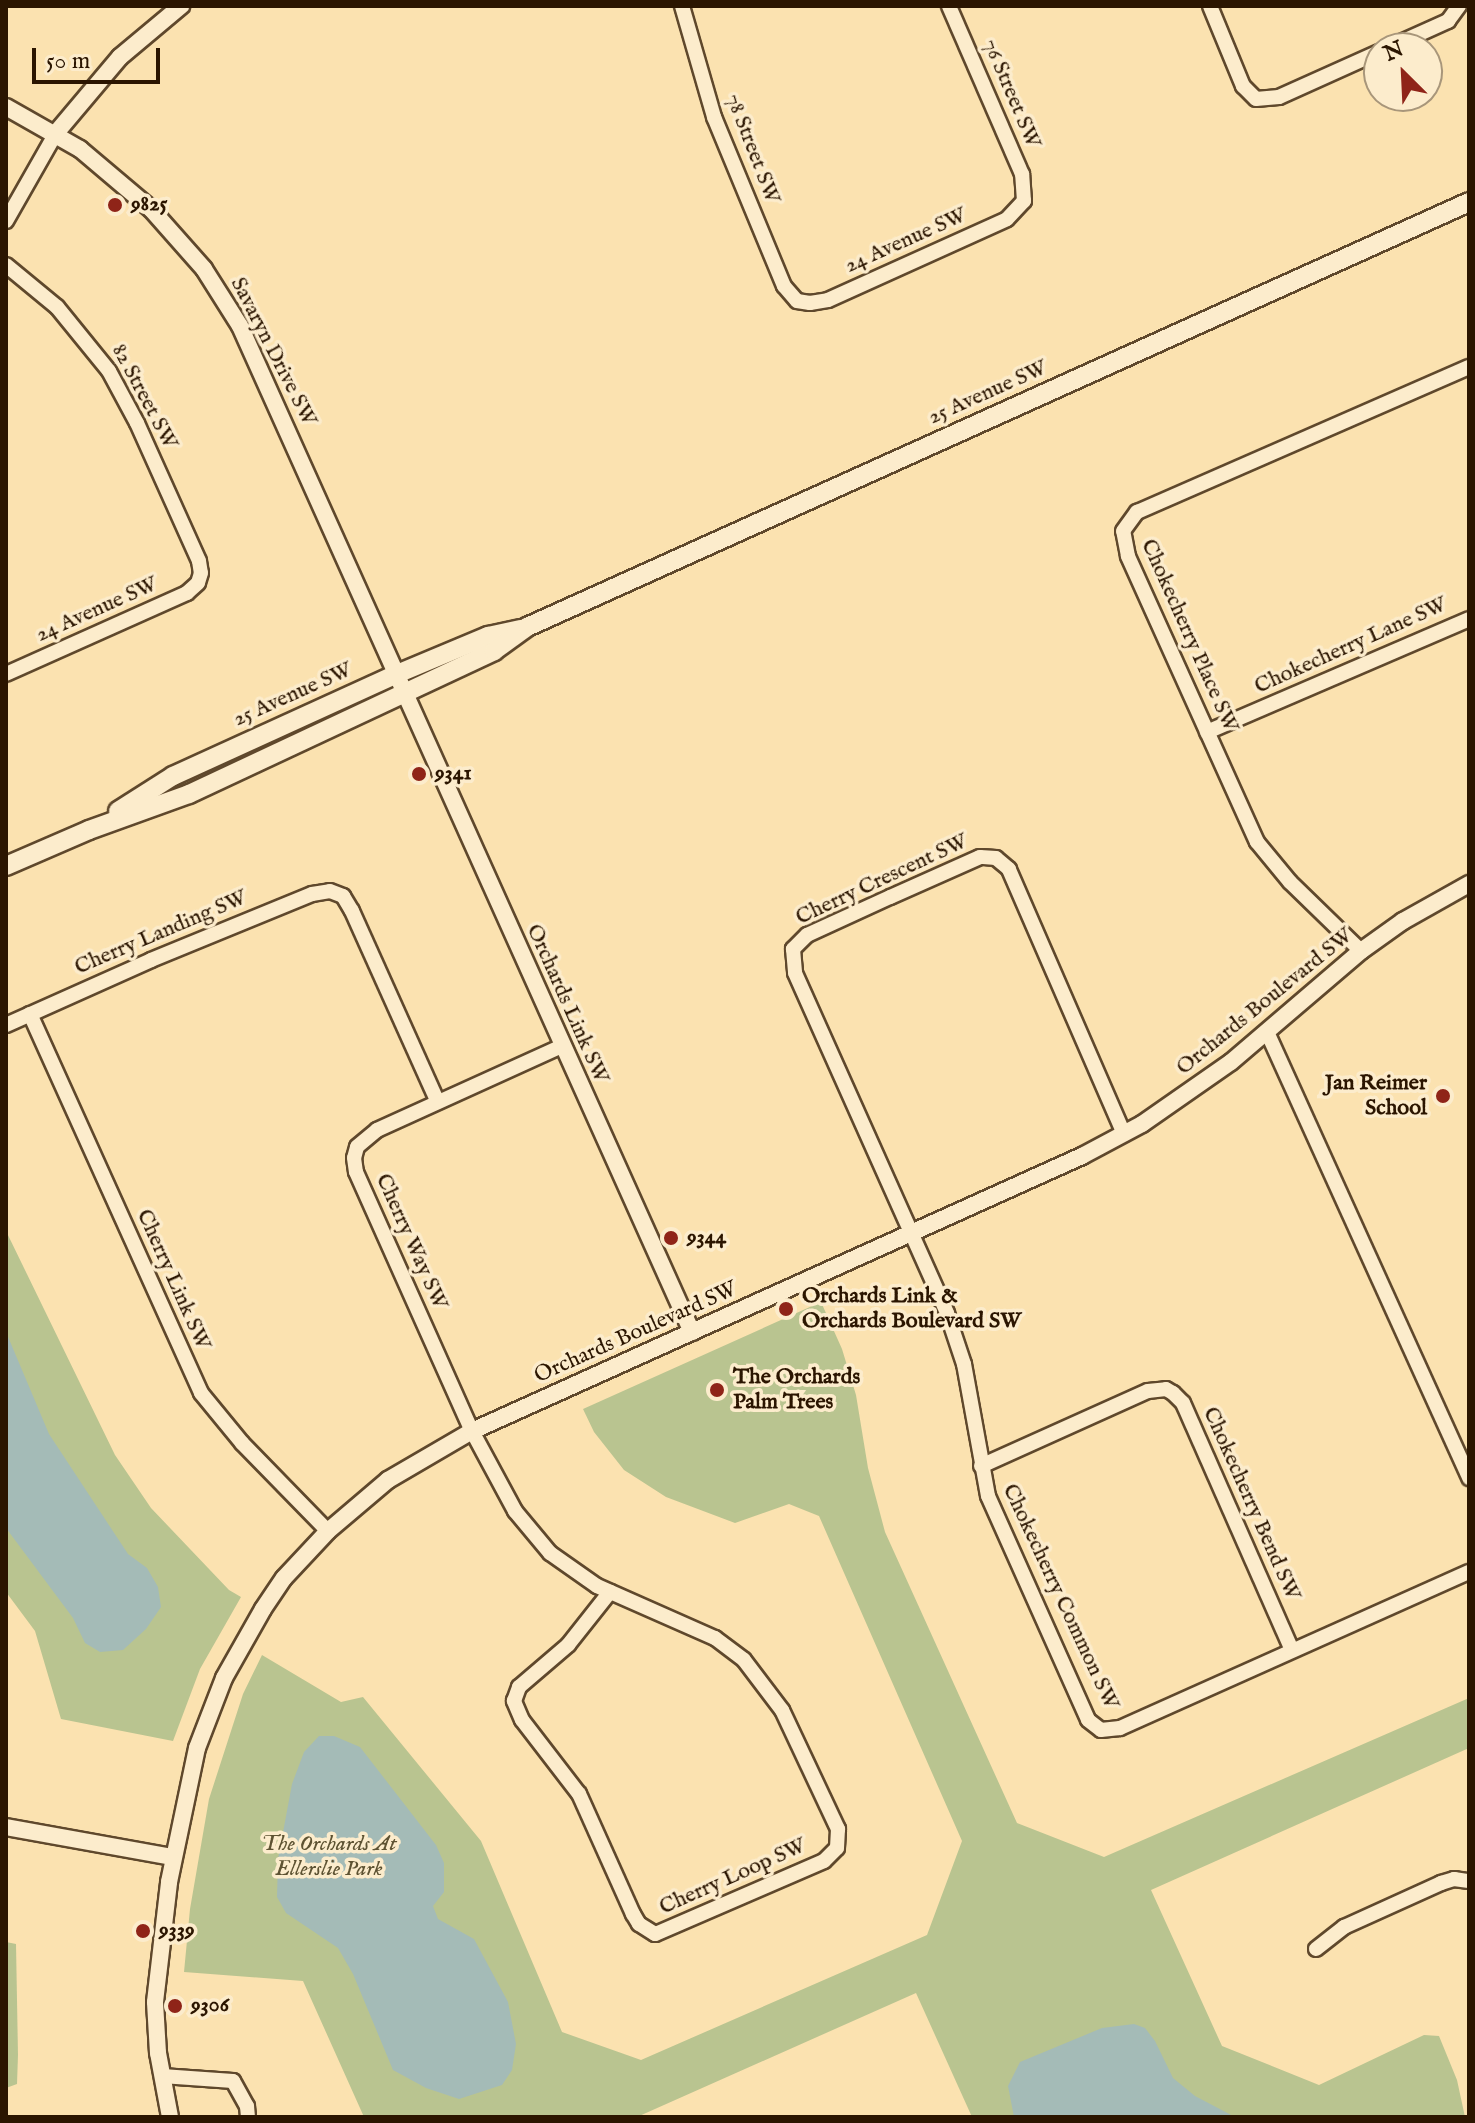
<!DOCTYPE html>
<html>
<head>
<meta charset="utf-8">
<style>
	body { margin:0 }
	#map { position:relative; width:1475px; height:2123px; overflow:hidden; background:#fbe2b0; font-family:"IM FELL English",serif }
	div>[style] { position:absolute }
	.green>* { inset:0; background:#b9c490 }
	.water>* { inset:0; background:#a4bbb7 }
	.roads { filter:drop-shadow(2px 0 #5f482c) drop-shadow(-2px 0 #5f482c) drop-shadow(0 2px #5f482c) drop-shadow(0 -2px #5f482c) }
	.minor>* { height:14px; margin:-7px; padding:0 7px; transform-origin:7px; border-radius:7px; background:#fceccc }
	.tertiary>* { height:16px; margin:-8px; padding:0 8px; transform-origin:8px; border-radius:8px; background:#fceccc }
	.secondary>* { height:18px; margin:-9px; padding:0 9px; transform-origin:9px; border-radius:9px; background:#fceccc }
	.dots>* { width:22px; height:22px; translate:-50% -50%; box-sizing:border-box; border:4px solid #fceccc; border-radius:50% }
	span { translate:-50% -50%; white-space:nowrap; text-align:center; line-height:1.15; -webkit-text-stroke:7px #fceccc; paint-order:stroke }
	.street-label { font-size:22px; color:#2b1500 }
	.poi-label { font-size:22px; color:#2b1500; font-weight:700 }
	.left { translate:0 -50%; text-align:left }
	.right { translate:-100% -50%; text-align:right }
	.park-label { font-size:22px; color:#5d5232; font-style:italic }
	.frame { position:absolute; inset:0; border:8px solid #2b1500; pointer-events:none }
	.north { position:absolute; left:1363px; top:32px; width:80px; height:80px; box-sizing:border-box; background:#fceccc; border:2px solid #a8967a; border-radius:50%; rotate:336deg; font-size:22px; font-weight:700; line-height:32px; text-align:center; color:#2b1500 }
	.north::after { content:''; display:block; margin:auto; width:28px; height:36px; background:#8f2418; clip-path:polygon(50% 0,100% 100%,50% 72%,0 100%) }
	.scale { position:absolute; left:32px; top:48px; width:128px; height:36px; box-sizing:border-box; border:4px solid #2b1500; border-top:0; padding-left:10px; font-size:24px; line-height:28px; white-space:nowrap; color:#2b1500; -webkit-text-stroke:6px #fceccc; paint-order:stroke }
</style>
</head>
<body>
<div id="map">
	<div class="green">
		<div style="clip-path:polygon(6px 1231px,115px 1455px,151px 1508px,229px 1590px,241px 1597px,200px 1669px,173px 1741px,61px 1719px,35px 1631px,6px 1592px)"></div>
		<div style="clip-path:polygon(821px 1302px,842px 1349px,856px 1395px,868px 1468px,885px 1532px,1017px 1823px,1104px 1857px,1469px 1698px,1469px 1748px,1151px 1890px,1222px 2046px,1319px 2085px,1424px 2035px,1439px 2036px,1457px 2080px,1465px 2117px,972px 2117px,916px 1993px,637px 2117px,364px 2117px,303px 1981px,184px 1972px,190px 1909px,209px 1799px,243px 1694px,262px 1655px,341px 1702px,363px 1697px,481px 1841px,562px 2032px,641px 2060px,927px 1935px,962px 1841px,819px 1516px,789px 1504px,735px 1523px,666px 1497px,624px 1470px,594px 1432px,583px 1409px)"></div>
		<div style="clip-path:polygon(6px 1942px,16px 1944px,18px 2055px,17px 2084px,6px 2088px)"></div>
	</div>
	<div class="water">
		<div style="clip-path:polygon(6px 1332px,49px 1434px,128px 1554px,147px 1568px,158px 1587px,161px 1607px,146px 1629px,123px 1650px,100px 1652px,85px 1643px,73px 1618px,6px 1528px)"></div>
		<div style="clip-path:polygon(319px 1736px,334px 1736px,360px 1747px,436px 1845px,444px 1863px,444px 1892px,433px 1906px,438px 1919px,474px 1939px,508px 2002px,516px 2044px,512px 2070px,502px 2085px,459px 2099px,426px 2088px,393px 2070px,353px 1974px,338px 1948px,286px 1913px,277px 1897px,278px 1859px,292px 1784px,304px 1752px)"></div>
		<div style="clip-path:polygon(1134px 2024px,1145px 2028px,1155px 2041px,1173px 2078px,1195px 2096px,1235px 2117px,1014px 2117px,1008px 2086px,1020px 2062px,1102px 2028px)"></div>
	</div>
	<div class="roads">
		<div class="minor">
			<div style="left:682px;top:6px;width:116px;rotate:73.9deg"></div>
			<div style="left:714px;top:117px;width:183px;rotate:67.5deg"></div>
			<div style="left:784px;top:286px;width:20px;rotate:49deg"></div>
			<div style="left:797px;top:301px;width:13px;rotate:9deg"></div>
			<div style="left:810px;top:303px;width:18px;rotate:-9deg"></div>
			<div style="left:828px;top:300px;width:196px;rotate:-24.3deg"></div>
			<div style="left:1007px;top:219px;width:25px;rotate:-47deg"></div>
			<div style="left:1024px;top:201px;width:27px;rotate:-94deg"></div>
			<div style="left:1022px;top:174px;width:183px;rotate:-113.5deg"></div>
			<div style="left:1210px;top:6px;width:87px;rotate:67.6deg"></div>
			<div style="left:1243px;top:86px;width:18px;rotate:45deg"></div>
			<div style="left:1256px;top:99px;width:23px;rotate:-5deg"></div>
			<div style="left:1279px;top:97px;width:110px;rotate:-24.2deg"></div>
			<div style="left:1388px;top:48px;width:66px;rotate:-24.2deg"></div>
			<div style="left:1448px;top:21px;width:19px;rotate:-54deg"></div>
			<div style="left:6px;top:221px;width:101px;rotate:-60.4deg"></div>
			<div style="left:6px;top:265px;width:66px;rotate:39.5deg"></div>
			<div style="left:57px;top:307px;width:82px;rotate:50.9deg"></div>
			<div style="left:109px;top:371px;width:59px;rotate:61.7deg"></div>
			<div style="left:137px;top:423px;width:151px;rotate:65.8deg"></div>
			<div style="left:199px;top:561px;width:12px;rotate:81deg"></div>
			<div style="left:201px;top:573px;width:10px;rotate:107deg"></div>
			<div style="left:198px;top:583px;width:15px;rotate:138deg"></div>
			<div style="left:187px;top:593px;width:198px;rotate:155.9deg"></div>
			<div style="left:1207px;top:732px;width:285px;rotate:-23.3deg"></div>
			<div style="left:1361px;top:951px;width:99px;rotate:-135.8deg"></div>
			<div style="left:1290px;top:882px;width:52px;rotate:-129.5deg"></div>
			<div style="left:1257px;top:842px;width:314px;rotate:-114.3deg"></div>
			<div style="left:1128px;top:556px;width:25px;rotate:-101deg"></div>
			<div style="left:1123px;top:531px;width:24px;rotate:-54deg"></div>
			<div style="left:1137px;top:512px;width:362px;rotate:-23.6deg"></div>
			<div style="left:30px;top:1014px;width:416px;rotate:65.7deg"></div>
			<div style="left:201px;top:1393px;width:65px;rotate:50.6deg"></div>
			<div style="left:242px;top:1443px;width:123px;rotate:45.7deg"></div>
			<div style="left:6px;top:1025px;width:159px;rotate:-24.1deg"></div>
			<div style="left:151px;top:960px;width:174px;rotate:-22.3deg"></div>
			<div style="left:312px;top:894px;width:18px;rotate:-9deg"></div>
			<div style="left:330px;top:891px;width:14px;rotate:21deg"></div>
			<div style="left:343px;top:896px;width:17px;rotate:59deg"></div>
			<div style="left:352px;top:911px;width:209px;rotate:65.8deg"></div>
			<div style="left:1267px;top:1032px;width:490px;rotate:65.6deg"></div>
			<div style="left:562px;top:1046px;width:203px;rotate:155.6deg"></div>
			<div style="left:377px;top:1130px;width:26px;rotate:140deg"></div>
			<div style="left:357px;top:1147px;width:11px;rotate:105deg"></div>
			<div style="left:354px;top:1158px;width:14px;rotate:82deg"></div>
			<div style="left:356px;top:1172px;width:284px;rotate:65.9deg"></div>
			<div style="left:472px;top:1431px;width:91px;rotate:61.7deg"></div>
			<div style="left:515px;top:1511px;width:55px;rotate:50.2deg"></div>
			<div style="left:550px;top:1553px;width:57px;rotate:35.1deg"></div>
			<div style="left:597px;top:1586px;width:129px;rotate:23.8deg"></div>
			<div style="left:715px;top:1638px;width:36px;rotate:37deg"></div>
			<div style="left:744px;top:1660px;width:63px;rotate:52.8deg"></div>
			<div style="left:782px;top:1710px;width:132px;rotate:64.8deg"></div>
			<div style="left:838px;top:1829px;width:19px;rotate:93deg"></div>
			<div style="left:837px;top:1848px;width:18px;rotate:135deg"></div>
			<div style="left:824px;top:1861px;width:184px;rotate:156.6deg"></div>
			<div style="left:655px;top:1934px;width:19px;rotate:-148deg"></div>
			<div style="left:639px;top:1924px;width:12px;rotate:-121deg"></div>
			<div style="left:633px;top:1914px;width:132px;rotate:-114.2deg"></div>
			<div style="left:579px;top:1794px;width:93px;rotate:-127.6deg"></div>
			<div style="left:522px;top:1720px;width:21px;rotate:-113deg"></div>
			<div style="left:514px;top:1701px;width:15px;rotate:-70deg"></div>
			<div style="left:519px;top:1687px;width:65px;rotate:-40.6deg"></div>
			<div style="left:568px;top:1645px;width:68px;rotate:-51.6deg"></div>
			<div style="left:1124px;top:1134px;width:289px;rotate:-113.5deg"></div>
			<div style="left:1009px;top:869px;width:17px;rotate:-140deg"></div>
			<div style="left:996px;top:858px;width:16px;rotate:-176deg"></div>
			<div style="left:980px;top:857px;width:98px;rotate:156deg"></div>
			<div style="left:890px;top:897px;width:91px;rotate:155.4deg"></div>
			<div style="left:807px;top:935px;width:20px;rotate:135deg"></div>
			<div style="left:793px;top:949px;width:24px;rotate:85deg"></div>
			<div style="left:795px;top:973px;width:372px;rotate:65.9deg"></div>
			<div style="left:947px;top:1313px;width:54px;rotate:71.6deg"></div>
			<div style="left:964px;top:1364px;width:134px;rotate:79.7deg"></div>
			<div style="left:988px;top:1496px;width:245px;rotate:65.9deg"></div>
			<div style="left:1088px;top:1720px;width:16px;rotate:38deg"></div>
			<div style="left:1101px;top:1730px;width:19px;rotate:-6deg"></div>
			<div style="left:1120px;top:1728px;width:382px;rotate:-24.1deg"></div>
			<div style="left:981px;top:1466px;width:183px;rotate:-24.2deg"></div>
			<div style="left:1148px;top:1391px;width:18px;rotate:-6deg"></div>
			<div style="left:1166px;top:1389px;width:8px;rotate:30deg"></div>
			<div style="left:1173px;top:1393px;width:14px;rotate:45deg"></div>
			<div style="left:1183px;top:1403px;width:270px;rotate:66.2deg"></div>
			<div style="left:1316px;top:1949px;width:36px;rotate:-38deg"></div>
			<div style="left:1344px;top:1927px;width:107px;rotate:-24.4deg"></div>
			<div style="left:1441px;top:1883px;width:14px;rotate:-17deg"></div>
			<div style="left:1454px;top:1879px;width:15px;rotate:8deg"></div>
			<div style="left:162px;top:2076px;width:71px;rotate:4deg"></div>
			<div style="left:233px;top:2081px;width:29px;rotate:61deg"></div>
			<div style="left:247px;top:2106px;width:11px;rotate:85deg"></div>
		</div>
		<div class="tertiary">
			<div style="left:6px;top:107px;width:85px;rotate:29.6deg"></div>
			<div style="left:80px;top:149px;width:93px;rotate:40.2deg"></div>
			<div style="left:151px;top:209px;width:80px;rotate:48.5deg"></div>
			<div style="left:204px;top:269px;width:67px;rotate:57.7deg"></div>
			<div style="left:240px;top:326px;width:1103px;rotate:65.81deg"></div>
			<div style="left:56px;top:133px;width:99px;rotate:-49.9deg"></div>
			<div style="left:120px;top:57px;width:80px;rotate:-39.9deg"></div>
			<div style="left:6px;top:1827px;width:170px;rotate:10.2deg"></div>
			<div style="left:170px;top:2117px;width:65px;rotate:-100.6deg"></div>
			<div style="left:158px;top:2053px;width:51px;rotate:-93.4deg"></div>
			<div style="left:155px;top:2002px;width:121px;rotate:-83.3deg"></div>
			<div style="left:169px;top:1882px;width:137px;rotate:-78.2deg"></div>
			<div style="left:197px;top:1748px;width:75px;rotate:-68.9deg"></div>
			<div style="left:224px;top:1678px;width:79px;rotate:-60.5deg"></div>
			<div style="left:263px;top:1609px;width:37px;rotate:-56deg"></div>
			<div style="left:284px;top:1578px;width:64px;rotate:-46.9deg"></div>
			<div style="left:328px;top:1531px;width:79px;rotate:-40.4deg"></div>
			<div style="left:388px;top:1480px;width:97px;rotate:-30.3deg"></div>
			<div style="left:472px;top:1431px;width:669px;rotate:-24.27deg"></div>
			<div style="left:1082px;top:1156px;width:68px;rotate:-28.1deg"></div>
			<div style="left:1142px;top:1124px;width:108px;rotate:-34.9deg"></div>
			<div style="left:1231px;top:1062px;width:171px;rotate:-40.5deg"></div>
			<div style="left:1361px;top:951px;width:52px;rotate:-35.5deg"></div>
			<div style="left:1403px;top:921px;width:76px;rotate:-29.3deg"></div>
		</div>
		<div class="secondary">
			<div style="left:118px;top:811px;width:65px;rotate:-32.5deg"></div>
			<div style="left:173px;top:776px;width:246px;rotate:-24.5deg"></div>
			<div style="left:397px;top:674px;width:99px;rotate:-22.7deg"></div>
			<div style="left:488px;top:636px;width:33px;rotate:-12deg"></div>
			<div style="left:6px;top:866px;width:90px;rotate:-23.4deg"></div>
			<div style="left:89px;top:830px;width:106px;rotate:-19.8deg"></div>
			<div style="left:189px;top:794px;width:337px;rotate:-25.1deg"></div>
			<div style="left:494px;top:651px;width:41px;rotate:-36deg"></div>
			<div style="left:527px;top:627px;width:1033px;rotate:-24.28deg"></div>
		</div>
	</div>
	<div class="dots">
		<div style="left:115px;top:205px;background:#8f2418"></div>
		<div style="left:419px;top:774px;background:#8f2418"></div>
		<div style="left:1443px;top:1096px;background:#8f2418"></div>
		<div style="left:671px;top:1238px;background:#8f2418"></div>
		<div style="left:786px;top:1309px;background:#8f2418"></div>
		<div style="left:717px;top:1390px;background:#8f2418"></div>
		<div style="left:143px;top:1931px;background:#8f2418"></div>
		<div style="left:175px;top:2006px;background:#8f2418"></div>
	</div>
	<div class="street-label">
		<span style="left:1011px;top:94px;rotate:67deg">76 Street SW</span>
		<span style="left:752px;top:149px;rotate:69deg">78 Street SW</span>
		<span style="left:906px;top:241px;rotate:-24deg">24 Avenue SW</span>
		<span style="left:273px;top:352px;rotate:63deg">Savaryn Drive SW</span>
		<span style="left:988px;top:393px;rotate:-24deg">25 Avenue SW</span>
		<span style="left:144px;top:397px;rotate:62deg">82 Street SW</span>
		<span style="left:97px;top:610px;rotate:-24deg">24 Avenue SW</span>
		<span style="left:1189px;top:636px;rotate:66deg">Chokecherry Place SW</span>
		<span style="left:1351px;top:646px;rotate:-24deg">Chokecherry Lane SW</span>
		<span style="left:293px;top:695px;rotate:-24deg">25 Avenue SW</span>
		<span style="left:882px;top:880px;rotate:-25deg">Cherry Crescent SW</span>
		<span style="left:161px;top:933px;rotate:-23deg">Cherry Landing SW</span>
		<span style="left:1265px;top:1002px;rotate:-39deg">Orchards Boulevard SW</span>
		<span style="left:567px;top:1004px;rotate:66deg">Orchards Link SW</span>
		<span style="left:411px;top:1242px;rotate:66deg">Cherry Way SW</span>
		<span style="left:173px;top:1280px;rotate:66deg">Cherry Link SW</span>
		<span style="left:636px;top:1333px;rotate:-24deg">Orchards Boulevard SW</span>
		<span style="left:1251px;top:1504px;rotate:66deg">Chokecherry Bend SW</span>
		<span style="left:1060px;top:1597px;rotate:65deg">Chokecherry Common SW</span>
		<span style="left:733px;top:1877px;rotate:-24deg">Cherry Loop SW</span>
	</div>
	<div class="poi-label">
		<span class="left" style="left:131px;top:205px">9825</span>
		<span class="left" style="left:435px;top:774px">9341</span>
		<span class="right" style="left:1427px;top:1096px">Jan Reimer<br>School</span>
		<span class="left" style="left:687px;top:1238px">9344</span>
		<span class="left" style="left:802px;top:1309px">Orchards Link &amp;<br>Orchards Boulevard SW</span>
		<span class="left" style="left:733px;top:1390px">The Orchards<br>Palm Trees</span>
		<span class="left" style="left:159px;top:1931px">9339</span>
		<span class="left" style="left:191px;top:2006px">9306</span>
	</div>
	<div class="park-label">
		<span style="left:329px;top:1857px">The Orchards At<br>Ellerslie Park</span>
	</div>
	<div class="frame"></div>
	<div class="north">N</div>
	<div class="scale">50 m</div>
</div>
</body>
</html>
